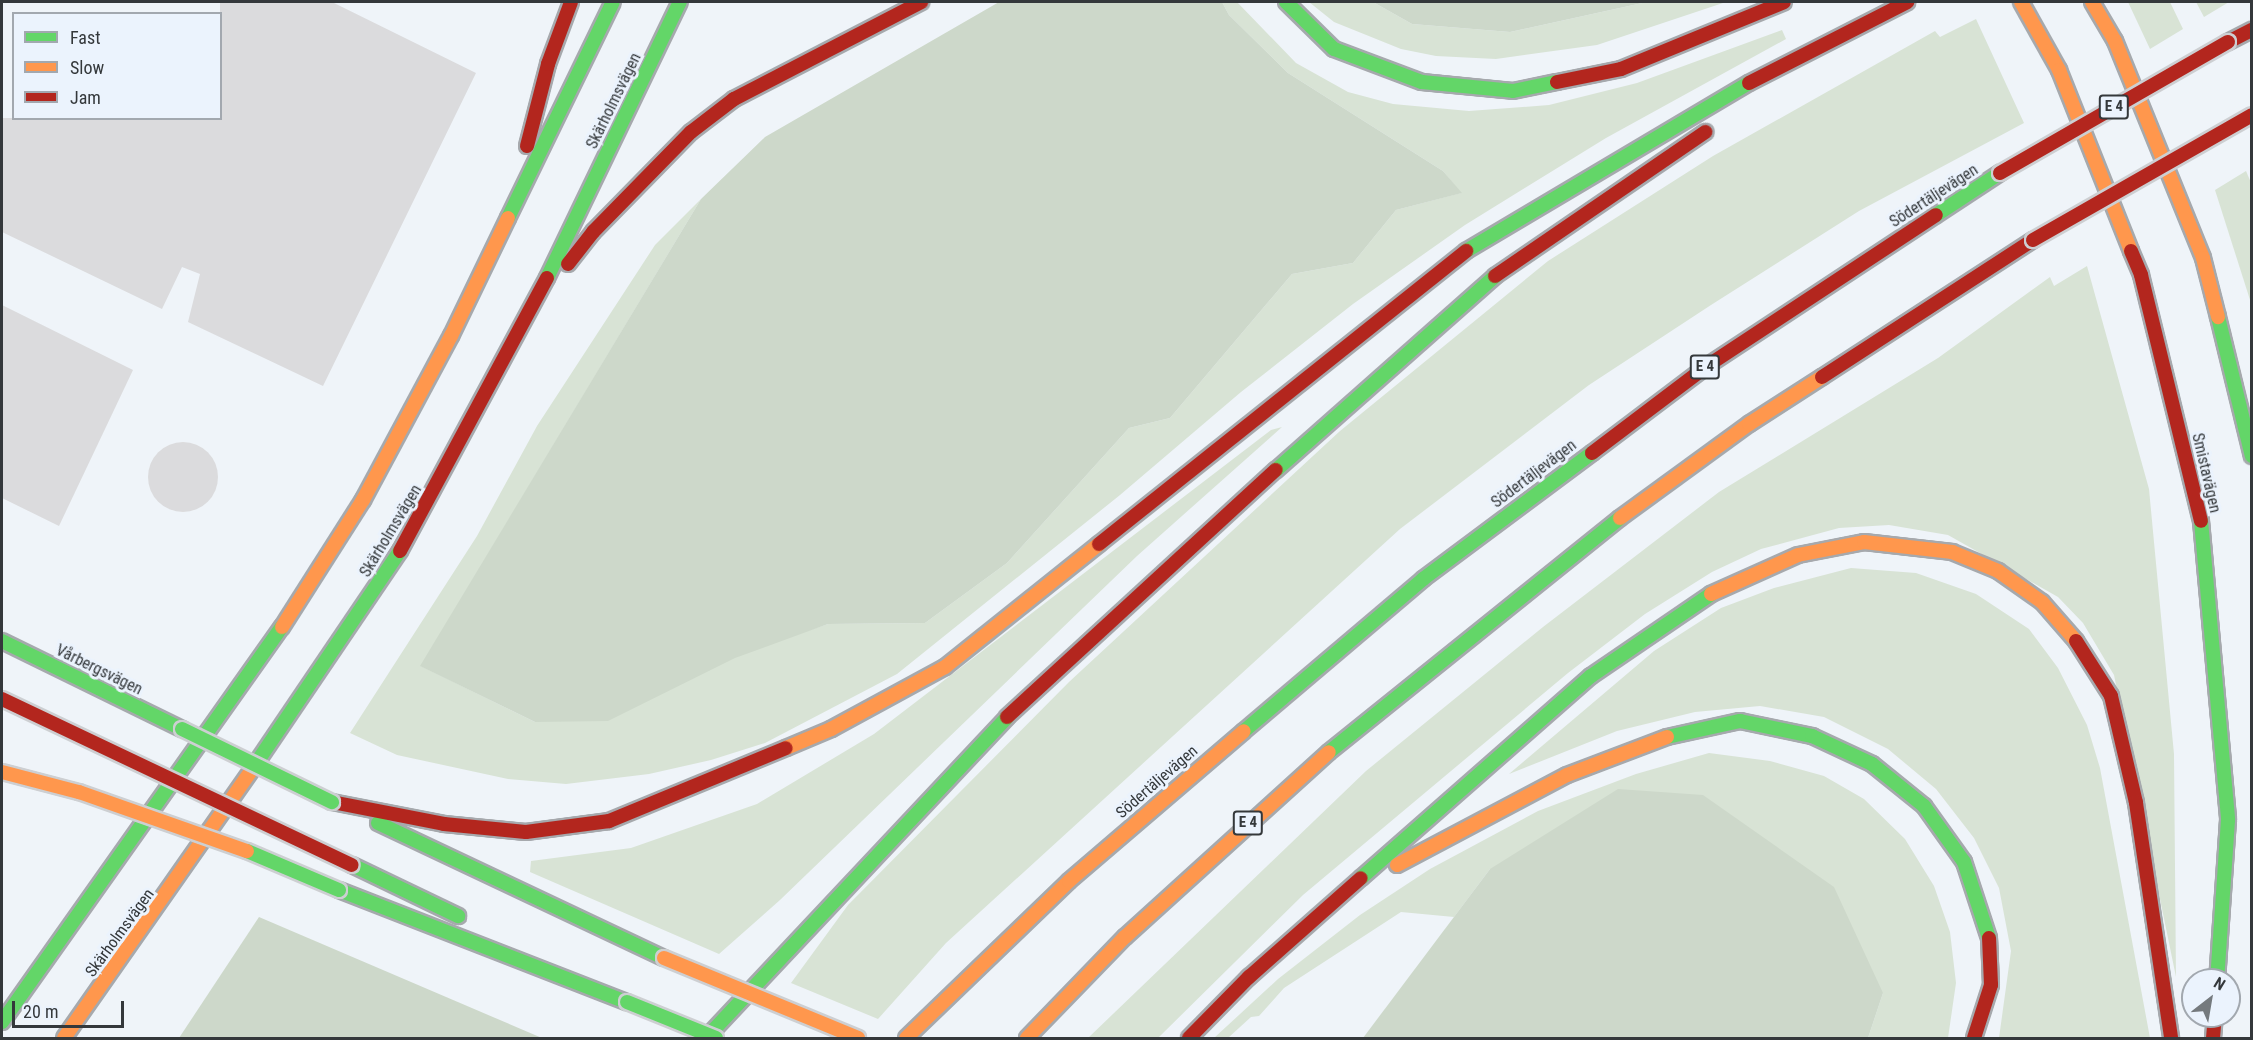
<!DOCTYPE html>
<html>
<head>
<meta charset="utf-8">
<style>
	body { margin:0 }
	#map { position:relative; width:2253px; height:1040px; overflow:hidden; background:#eff4f9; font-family:"Roboto Condensed",sans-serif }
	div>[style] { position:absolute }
	.green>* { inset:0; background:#d8e3d5 }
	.forest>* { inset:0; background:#cdd8ca }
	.building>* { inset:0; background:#dbdbdd }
	.round { border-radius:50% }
	.roads { filter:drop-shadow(2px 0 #a6a9ad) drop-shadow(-2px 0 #a6a9ad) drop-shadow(0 2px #a6a9ad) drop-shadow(0 -2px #a6a9ad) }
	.fast>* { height:14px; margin:-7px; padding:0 7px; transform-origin:7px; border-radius:7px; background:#63d668 }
	.slow>* { height:14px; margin:-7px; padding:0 7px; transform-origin:7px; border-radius:7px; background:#ff974d }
	.jam>* { height:14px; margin:-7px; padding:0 7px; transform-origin:7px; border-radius:7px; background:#b3261e }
	.bridges { filter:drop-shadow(2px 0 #cdcfd2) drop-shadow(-2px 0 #cdcfd2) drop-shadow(0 2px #cdcfd2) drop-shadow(0 -2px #cdcfd2) }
	.fast-bridge>* { height:14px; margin:-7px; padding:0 7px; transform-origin:7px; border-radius:7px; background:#63d668 }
	.slow-bridge>* { height:14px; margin:-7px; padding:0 7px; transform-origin:7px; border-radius:7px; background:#ff974d }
	.jam-bridge>* { height:14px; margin:-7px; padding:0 7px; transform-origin:7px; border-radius:7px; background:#b3261e }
	span { translate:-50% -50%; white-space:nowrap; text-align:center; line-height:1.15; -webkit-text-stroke:6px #ebf3fd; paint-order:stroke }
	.shield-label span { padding:2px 4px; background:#ebf3fd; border:2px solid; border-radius:4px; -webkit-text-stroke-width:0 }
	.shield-label { font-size:15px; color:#34383b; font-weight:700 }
	.street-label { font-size:16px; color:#34383b }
	.frame { position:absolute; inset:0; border:3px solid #34383b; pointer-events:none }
	.legend { position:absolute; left:12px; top:12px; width:210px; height:108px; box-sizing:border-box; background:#ebf3fd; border:2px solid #a2a8af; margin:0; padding:8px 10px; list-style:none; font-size:18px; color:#34383b }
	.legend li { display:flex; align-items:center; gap:12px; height:30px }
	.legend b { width:30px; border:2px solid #a2a8af }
	.north { position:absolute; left:2181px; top:968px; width:60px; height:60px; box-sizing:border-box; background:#ebf3fd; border:2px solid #a2a8af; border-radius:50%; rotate:31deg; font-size:16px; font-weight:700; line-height:24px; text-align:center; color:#34383b }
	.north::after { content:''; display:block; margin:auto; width:21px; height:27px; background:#757a7e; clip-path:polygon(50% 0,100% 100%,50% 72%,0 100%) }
	.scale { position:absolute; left:12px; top:1001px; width:112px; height:27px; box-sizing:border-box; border:3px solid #34383b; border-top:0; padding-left:8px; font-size:18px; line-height:21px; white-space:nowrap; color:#34383b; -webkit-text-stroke:4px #ebf3fd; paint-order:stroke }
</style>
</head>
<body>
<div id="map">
	<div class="green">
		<div style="clip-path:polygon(1222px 2px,1237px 2px,1296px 63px,1348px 92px,1393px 104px,1469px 111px,1549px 105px,1637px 83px,1782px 30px,1786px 39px,1606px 138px,1465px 225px,1353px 304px,1241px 392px,1120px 495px,897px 674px,765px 743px,711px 760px,649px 774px,566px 784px,508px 779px,397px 755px,350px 733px,477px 536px,537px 426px,655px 245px,701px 199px,421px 666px,535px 722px,828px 624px,925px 623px,1007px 563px,1129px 428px,1170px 418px,1292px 274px,1353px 263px,1396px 210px,1461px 193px,1443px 171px,1288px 73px,1229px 15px)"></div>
		<div style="clip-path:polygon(1309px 2px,1373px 2px,1412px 24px,1510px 32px,1647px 2px,1726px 2px,1597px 45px,1496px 59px,1436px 56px,1401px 49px,1334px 22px)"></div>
		<div style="clip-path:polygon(2128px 2px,2170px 2px,2183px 29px,2150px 49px)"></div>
		<div style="clip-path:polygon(2196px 2px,2229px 2px,2204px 17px)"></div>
		<div style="clip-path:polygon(1976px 19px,2024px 123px,1859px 211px,1711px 305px,1589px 385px,1400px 529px,946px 943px,878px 1019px,791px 983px,848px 905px,1069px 682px,1340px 431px,1548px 261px,1713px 156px,1935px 31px,1940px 37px)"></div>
		<div style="clip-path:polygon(2246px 171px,2252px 185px,2251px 303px,2215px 190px)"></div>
		<div style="clip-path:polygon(2087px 266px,2149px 489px,2174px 754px,2176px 977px,2114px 675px,2083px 623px,2058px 597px,1948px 535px,1889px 525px,1839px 528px,1761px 549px,1712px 572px,1645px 614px,1568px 673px,1303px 895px,1158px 1038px,1088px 1038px,1366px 771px,1543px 627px,1719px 492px,1938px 358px,2050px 277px,2054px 286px)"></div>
		<div style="clip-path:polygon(1282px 427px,1137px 556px,780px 900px,719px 954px,530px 872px,531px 861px,631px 848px,757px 804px,874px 734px,1271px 430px)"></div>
		<div style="clip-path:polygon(1851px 568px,1916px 573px,1976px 594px,2029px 629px,2058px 668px,2087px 725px,2100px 768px,2150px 1038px,1999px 1038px,2011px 951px,1999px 888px,1974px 838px,1936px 789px,1888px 749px,1824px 717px,1760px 706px,1695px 712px,1617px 731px,1509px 774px,1654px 651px,1721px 608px,1774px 588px)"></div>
		<div style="clip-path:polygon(1709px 753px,1770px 761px,1824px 776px,1864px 799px,1905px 839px,1934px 886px,1950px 932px,1956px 983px,1948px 1038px,1868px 1038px,1883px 993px,1490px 869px,1454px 917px,1401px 912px,1284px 988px,1259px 1016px,1251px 1017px,1228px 1038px,1214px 1038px,1278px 979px,1360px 915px,1430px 869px,1538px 811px,1636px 774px)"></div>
	</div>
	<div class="forest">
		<div style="clip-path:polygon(999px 2px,1222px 2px,1229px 15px,1288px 73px,1443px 171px,1462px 193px,1396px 210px,1353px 263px,1292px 274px,1170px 418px,1129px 428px,1007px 563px,925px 623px,828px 624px,735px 658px,608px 721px,535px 722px,420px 666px,701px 199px,765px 137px)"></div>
		<div style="clip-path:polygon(1373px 2px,1647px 2px,1510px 32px,1412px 24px)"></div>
		<div style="clip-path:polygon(1618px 789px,1703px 795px,1834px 887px,1883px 993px,1868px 1038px,1363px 1038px,1490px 869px)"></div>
		<div style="clip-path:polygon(259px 917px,542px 1038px,179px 1038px)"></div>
	</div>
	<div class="building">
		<div style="clip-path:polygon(220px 2px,332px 2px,476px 73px,323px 386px,188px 322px,200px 274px,182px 267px,162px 309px,2px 232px,2px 118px,220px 118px)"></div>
		<div style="clip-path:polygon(2px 305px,133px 370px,59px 526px,2px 498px)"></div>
		<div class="round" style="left:148px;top:442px;width:70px;height:70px"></div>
	</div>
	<div class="roads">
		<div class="fast">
			<div style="left:1286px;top:2px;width:67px;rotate:44.4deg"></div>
			<div style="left:1334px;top:49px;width:94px;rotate:20.6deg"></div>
			<div style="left:1422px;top:82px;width:91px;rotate:5.6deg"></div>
			<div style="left:1513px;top:91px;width:45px;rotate:-11.6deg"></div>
			<div style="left:1936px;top:215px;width:77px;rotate:-33.3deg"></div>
			<div style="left:508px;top:218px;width:240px;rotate:-64.1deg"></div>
			<div style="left:1466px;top:251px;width:329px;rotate:-30.7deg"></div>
			<div style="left:547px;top:278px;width:306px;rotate:-64.3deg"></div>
			<div style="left:2218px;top:317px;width:143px;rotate:76.3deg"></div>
			<div style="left:1276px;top:470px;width:293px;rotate:-41.5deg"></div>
			<div style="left:2201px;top:521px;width:300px;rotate:84.8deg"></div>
			<div style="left:2228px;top:820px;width:160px;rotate:93.9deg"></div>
			<div style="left:2px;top:641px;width:200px;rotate:26.1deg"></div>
			<div style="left:1244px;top:731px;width:235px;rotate:-40.3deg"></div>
			<div style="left:1423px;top:579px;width:211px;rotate:-36.7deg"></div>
			<div style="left:1667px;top:737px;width:75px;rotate:-12.4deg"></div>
			<div style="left:1740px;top:721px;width:74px;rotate:11.8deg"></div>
			<div style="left:1812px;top:736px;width:66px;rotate:25deg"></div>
			<div style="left:1872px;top:764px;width:67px;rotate:38.9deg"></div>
			<div style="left:1924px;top:806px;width:69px;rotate:54.5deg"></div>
			<div style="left:1964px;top:862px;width:80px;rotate:71.8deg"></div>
			<div style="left:1329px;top:752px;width:373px;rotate:-38.8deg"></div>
			<div style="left:255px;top:765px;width:258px;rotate:-55.9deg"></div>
			<div style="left:378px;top:823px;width:316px;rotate:25.3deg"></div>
			<div style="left:352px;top:865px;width:118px;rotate:25.7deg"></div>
			<div style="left:1361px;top:878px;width:306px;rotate:-41.3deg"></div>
			<div style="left:1591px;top:676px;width:145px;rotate:-34.3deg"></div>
			<div style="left:339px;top:890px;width:309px;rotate:21.3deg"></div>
			<div style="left:2px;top:1022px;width:484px;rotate:-54.7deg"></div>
			<div style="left:706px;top:1038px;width:440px;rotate:-46.8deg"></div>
		</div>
		<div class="slow">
			<div style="left:2021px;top:2px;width:78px;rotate:60.8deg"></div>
			<div style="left:2059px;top:70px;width:195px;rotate:68.3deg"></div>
			<div style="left:2092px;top:2px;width:45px;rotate:59.5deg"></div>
			<div style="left:2115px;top:41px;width:234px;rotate:67.9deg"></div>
			<div style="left:2203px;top:258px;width:61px;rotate:75.7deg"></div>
			<div style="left:1620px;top:518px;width:160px;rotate:-36.1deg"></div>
			<div style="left:1749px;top:424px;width:87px;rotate:-32.8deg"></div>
			<div style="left:1711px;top:594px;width:95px;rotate:-24.1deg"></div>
			<div style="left:1798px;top:555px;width:67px;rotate:-11.1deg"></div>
			<div style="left:1864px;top:542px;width:89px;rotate:6.5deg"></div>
			<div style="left:1952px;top:552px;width:50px;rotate:22.4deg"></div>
			<div style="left:1998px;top:571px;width:54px;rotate:35.2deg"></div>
			<div style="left:2042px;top:602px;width:52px;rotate:48.9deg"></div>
			<div style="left:282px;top:627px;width:151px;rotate:-57.5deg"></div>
			<div style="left:363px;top:500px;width:186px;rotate:-61.8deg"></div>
			<div style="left:451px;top:336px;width:131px;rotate:-64.2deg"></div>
			<div style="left:786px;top:748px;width:49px;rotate:-22.9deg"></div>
			<div style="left:831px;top:729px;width:130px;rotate:-28.5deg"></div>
			<div style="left:945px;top:667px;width:197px;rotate:-38.6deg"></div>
			<div style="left:1397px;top:865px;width:192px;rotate:-27.9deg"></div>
			<div style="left:1567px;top:775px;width:107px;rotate:-20.8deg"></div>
			<div style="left:64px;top:1038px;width:333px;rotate:-55deg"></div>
			<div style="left:906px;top:1038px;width:226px;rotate:-43.9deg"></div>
			<div style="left:1069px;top:881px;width:230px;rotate:-40.6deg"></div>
			<div style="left:1027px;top:1038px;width:141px;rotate:-45.9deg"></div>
			<div style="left:1125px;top:937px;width:275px;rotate:-42.2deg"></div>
		</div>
		<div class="jam">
			<div style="left:2228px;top:42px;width:27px;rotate:-27deg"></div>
			<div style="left:1557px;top:82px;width:65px;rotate:-11.5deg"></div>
			<div style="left:1621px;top:69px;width:176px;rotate:-22.3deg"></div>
			<div style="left:1749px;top:83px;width:178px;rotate:-27.1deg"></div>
			<div style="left:527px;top:146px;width:85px;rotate:-75.6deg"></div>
			<div style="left:548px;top:64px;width:66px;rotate:-69.6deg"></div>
			<div style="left:2131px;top:251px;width:26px;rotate:67deg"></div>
			<div style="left:2141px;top:275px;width:253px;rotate:76.3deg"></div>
			<div style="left:568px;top:264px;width:41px;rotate:-52deg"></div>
			<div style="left:593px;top:232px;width:140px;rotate:-45.6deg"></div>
			<div style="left:691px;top:132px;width:54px;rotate:-37.5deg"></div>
			<div style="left:734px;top:99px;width:211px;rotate:-27.4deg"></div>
			<div style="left:1495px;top:276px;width:255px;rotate:-34.4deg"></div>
			<div style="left:1822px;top:377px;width:252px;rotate:-33deg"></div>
			<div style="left:1592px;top:453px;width:144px;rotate:-37.1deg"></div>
			<div style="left:1707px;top:366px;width:274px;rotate:-33.4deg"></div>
			<div style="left:1099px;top:544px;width:470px;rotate:-38.6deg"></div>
			<div style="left:400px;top:551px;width:310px;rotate:-61.7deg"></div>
			<div style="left:2076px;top:641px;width:65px;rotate:57.5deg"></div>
			<div style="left:2111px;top:696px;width:110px;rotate:76.8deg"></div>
			<div style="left:2136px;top:803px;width:238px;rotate:81.5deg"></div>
			<div style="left:1007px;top:717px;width:365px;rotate:-42.6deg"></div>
			<div style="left:332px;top:802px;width:114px;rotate:11.1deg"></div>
			<div style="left:444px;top:824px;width:82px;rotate:5.6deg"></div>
			<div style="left:526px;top:832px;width:84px;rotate:-7.5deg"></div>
			<div style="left:609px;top:821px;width:191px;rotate:-22.4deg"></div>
			<div style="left:1189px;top:1038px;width:86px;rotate:-45.5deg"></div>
			<div style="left:1249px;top:977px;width:149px;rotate:-41.5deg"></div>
			<div style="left:1974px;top:1038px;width:56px;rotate:-72.2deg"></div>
			<div style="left:1991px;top:985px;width:47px;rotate:-92.4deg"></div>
			<div style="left:2213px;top:1038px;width:22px;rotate:-85deg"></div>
		</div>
	</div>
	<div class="bridges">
		<div class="fast-bridge">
			<div style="left:182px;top:729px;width:167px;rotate:26deg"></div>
			<div style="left:247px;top:851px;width:100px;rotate:23deg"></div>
			<div style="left:627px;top:1002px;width:96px;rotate:22deg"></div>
		</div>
		<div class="slow-bridge">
			<div style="left:2px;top:772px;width:80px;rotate:14.6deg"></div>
			<div style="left:79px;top:792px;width:178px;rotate:19.4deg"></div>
			<div style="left:664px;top:958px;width:210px;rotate:22.4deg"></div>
		</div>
		<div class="jam-bridge">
			<div style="left:2000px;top:173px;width:263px;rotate:-29.9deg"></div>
			<div style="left:2033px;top:240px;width:252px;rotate:-29.7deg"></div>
			<div style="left:2px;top:699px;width:387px;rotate:25.4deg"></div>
		</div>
	</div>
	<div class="shield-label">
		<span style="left:2114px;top:107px">E 4</span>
		<span style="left:1705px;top:367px">E 4</span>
		<span style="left:1248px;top:823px">E 4</span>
	</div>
	<div class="street-label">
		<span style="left:614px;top:101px;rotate:-64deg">Skärholmsvägen</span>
		<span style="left:1934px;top:196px;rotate:-33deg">Södertäljevägen</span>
		<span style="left:2206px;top:473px;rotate:77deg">Smistavägen</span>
		<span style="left:1534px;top:474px;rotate:-37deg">Södertäljevägen</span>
		<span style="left:391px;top:531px;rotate:-59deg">Skärholmsvägen</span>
		<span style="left:99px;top:670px;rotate:26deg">Vårbergsvägen</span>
		<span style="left:1157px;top:782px;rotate:-41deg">Södertäljevägen</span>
		<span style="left:120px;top:933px;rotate:-54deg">Skärholmsvägen</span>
	</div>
	<div class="frame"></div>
	<ul class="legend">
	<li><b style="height:8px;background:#63d668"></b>Fast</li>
	<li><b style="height:8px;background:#ff974d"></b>Slow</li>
	<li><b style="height:8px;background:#b3261e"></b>Jam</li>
	</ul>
	<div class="north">N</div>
	<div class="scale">20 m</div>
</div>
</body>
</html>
